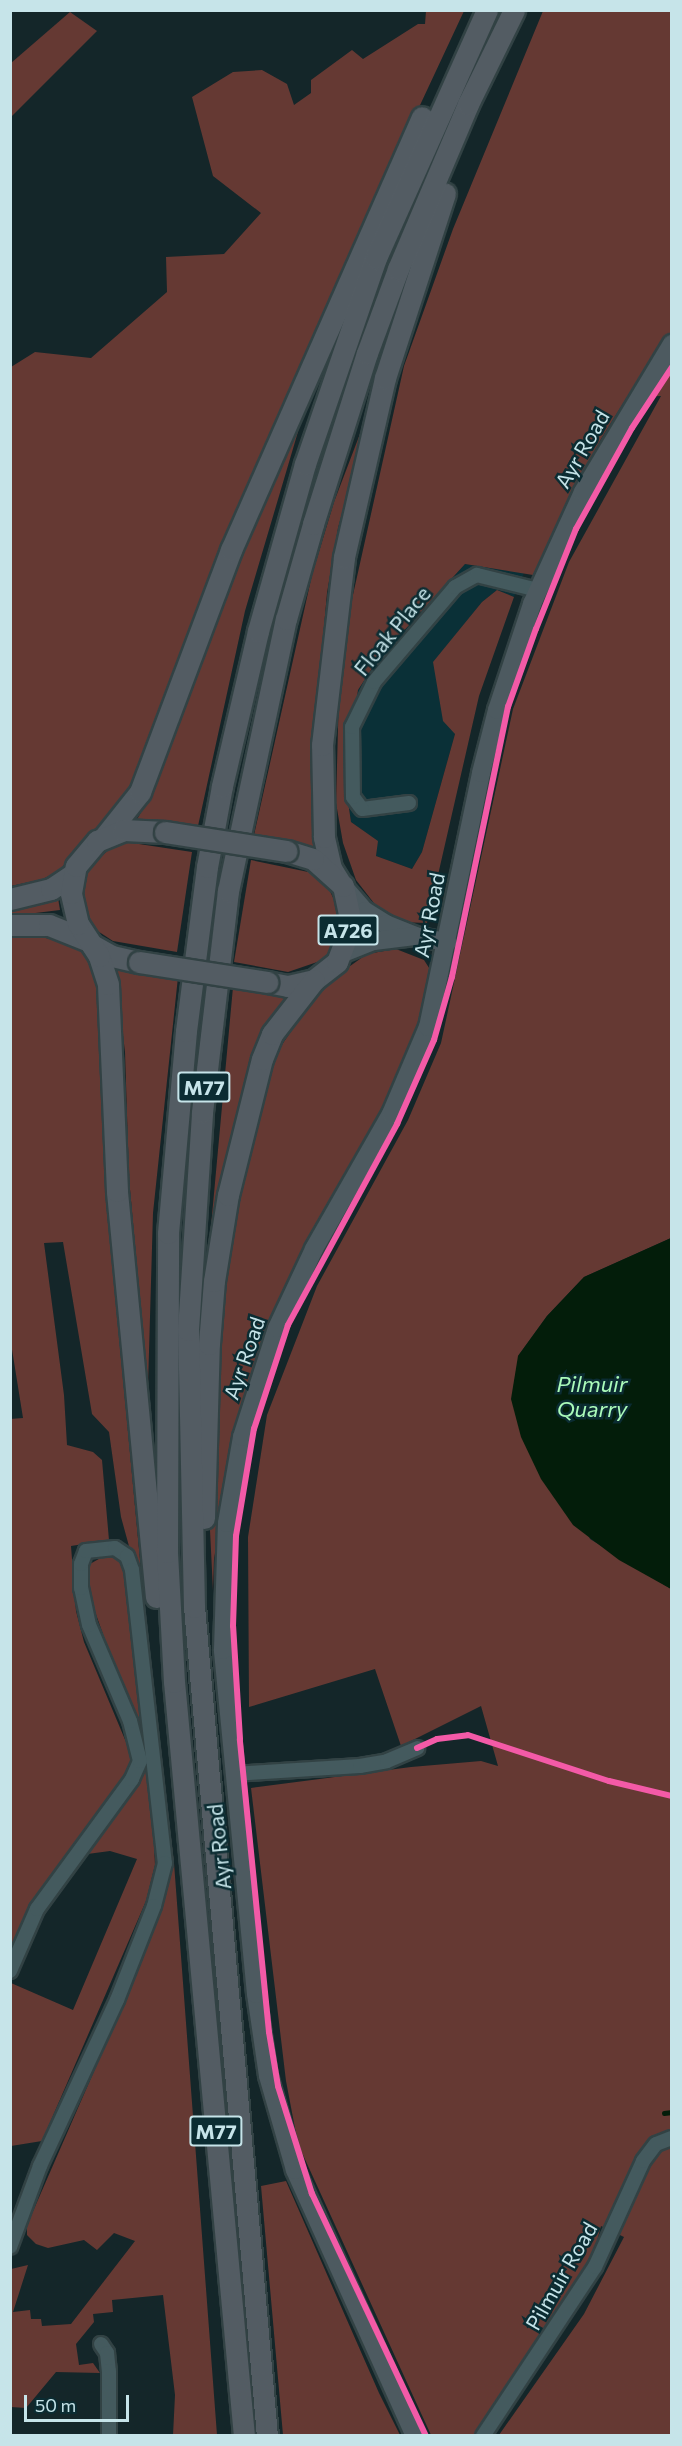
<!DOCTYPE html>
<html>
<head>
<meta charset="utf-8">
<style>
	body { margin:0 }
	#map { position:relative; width:682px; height:2446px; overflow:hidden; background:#142629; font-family:Commissioner,sans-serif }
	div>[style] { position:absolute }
	.built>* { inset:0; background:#0a3037 }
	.green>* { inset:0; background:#653933 }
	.water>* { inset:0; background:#031d0a }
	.stream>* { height:4.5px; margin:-2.25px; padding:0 2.25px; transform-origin:2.25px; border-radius:2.25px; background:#031d0a }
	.roads { filter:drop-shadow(2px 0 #324244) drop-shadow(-2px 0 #324244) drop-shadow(0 2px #324244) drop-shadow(0 -2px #324244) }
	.minor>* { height:14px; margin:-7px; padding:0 7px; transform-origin:7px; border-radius:7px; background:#445a5e }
	.major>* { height:18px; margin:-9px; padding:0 9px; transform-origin:9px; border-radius:9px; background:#4d5a60 }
	.highway>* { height:21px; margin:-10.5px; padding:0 10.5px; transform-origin:10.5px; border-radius:10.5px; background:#535c63 }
	.bridges { filter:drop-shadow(2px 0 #324244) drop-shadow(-2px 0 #324244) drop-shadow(0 2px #324244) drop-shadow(0 -2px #324244) }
	.highway-bridge>* { height:21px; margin:-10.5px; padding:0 10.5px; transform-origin:10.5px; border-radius:10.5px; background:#535c63 }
	.cycleway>* { height:6px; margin:-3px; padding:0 3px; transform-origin:3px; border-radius:3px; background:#f35aa7 }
	span { translate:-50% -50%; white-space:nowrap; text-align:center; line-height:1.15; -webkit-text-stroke:5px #0b2c32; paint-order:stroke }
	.shield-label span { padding:2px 4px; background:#0b2c32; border:2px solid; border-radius:4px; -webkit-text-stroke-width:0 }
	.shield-label { font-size:20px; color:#c6e4e9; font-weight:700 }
	.street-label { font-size:21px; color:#c6e4e9 }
	.water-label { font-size:22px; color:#abfbba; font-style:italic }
	.frame { position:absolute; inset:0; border:12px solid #c6e4e9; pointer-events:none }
	.scale { position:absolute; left:24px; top:2395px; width:105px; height:27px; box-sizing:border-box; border:3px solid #c6e4e9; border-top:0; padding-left:8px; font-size:18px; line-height:21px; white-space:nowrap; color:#c6e4e9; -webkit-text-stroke:4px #0b2c32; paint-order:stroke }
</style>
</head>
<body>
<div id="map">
	<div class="built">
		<div style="clip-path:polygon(465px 564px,524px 573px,514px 597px,497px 590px,482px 602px,434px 662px,455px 734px,422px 852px,412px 869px,376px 856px,377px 841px,351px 822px,345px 781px,358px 690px,378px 659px)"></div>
	</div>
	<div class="green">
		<div style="clip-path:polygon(426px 11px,464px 11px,364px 225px,128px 804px,82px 841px,60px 870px,43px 879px,11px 886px,11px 367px,35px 352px,91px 358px,167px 292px,166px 257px,224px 254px,261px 213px,213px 176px,192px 97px,233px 72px,262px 70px,287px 84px,294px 105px,311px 93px,311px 80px,352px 50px,363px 59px,418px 24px,425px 24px)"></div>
		<div style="clip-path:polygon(543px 11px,671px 11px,671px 1238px,584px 1277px,547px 1316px,518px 1356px,590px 1539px,671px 1589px,671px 2435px,499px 2435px,584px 2314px,624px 2237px,601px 2226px,593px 2256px,474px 2435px,431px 2435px,298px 2144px,286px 2081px,251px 1788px,411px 1767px,481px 1761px,498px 1766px,481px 1706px,401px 1746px,375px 1669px,249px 1707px,248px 1537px,267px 1415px,317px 1286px,408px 1120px,441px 1043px,513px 709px,569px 562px,661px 396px,627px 397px,601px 439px,533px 575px,465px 564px,378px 659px,358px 690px,345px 781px,351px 822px,378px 841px,376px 856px,412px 869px,422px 852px,455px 734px,443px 721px,433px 662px,482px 602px,497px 590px,514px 597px,479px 696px,427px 923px,398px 922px,377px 907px,356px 880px,343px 843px,336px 803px,340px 653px,404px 366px,453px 229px)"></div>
		<div style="clip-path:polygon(70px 12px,97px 31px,11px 117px,11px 63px)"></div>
		<div style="clip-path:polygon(320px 372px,300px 425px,245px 611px,198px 826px,136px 821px,147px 802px,244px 541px)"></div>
		<div style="clip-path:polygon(374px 397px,338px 528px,327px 593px,311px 771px,318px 850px,254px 835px,312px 575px,334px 502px)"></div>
		<div style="clip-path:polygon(119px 841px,192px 852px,177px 952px,113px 941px,93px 928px,84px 914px,79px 893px,83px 872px)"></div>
		<div style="clip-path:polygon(251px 860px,313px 873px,327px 885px,337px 906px,338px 931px,335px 946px,323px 960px,288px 972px,234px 962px)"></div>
		<div style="clip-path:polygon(58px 898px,60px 910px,11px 916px,10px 910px)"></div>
		<div style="clip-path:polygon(33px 934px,79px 948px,91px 959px,99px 988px,113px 1270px,149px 1657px,174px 1863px,217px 2435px,173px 2435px,175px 2395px,163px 2295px,112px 2300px,113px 2312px,93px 2314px,94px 2322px,76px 2344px,79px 2365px,93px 2363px,100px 2373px,56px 2372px,26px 2408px,11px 2407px,11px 2269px,28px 2265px,13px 2312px,30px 2310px,31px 2319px,41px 2319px,42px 2326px,71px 2324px,135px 2241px,114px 2233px,97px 2250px,84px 2240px,48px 2248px,36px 2244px,27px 2235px,27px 2225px,142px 1961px,170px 1871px,135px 1568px,121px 1517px,109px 1432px,92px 1414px,63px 1242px,44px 1243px,64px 1395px,67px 1445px,93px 1452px,102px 1460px,109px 1540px,71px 1546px,76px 1611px,84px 1642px,134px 1761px,11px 1958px,10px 1419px,23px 1418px,10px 1337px,10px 937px)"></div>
		<div style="clip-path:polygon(396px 949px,424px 960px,431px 971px,423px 1019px,389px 1105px,269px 1325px,235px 1438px,214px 1559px,213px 1591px,209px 1510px,225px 1281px,233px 1227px,262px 1103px,277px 1052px,322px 986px,367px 954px)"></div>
		<div style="clip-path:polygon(115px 967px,178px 977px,153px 1213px,147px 1421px,140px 1370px,145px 1356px,129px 1178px,125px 1052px)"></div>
		<div style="clip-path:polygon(233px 987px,291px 996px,269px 1024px,203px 1313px)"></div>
		<div style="clip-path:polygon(106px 1555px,118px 1559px,128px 1573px,150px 1752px,155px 1865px,146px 1901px,42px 2141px,11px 2146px,11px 1983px,73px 2010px,137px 1859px,110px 1851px,80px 1855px,135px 1785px,147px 1759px,86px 1586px,88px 1565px)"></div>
		<div style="clip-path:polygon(286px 2181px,379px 2393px,400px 2435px,283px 2435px,261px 2186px)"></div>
	</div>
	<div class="water">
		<div style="clip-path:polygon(671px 1238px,671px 1589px,619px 1560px,573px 1525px,541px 1479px,521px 1437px,511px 1399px,518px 1356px,547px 1316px,584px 1277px)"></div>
	</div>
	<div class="stream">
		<div style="left:664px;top:2113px;width:8px;rotate:-7deg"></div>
	</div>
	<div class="roads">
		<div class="minor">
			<div style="left:409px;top:803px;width:47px;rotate:172.7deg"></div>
			<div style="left:362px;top:809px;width:15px;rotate:-127deg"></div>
			<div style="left:353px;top:797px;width:70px;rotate:-90.8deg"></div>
			<div style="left:352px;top:727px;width:50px;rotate:-63.9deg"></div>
			<div style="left:374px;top:682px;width:125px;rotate:-49.5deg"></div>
			<div style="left:455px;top:587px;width:25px;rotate:-29deg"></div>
			<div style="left:477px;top:575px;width:63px;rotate:13.8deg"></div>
			<div style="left:233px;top:1774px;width:127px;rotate:-3.6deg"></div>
			<div style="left:360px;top:1766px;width:27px;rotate:-10deg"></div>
			<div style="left:387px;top:1761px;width:33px;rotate:-23deg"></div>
			<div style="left:10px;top:1971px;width:68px;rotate:-66.5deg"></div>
			<div style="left:37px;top:1909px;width:161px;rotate:-53.8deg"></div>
			<div style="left:132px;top:1779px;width:20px;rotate:-66deg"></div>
			<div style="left:140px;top:1761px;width:41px;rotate:-104deg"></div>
			<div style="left:130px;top:1721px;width:104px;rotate:-113.1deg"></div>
			<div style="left:89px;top:1625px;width:38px;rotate:-102deg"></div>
			<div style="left:81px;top:1588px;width:24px;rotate:-90deg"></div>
			<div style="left:81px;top:1564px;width:14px;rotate:-69deg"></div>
			<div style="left:86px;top:1551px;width:29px;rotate:-6deg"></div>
			<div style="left:115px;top:1548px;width:14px;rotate:34deg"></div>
			<div style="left:127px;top:1556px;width:15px;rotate:70deg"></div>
			<div style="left:132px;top:1570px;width:295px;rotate:83.6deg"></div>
			<div style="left:165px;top:1863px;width:44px;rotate:104.3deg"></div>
			<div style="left:154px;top:1906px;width:101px;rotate:111.5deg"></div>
			<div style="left:117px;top:2000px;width:183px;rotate:114.9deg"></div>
			<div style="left:40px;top:2166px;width:86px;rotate:110.3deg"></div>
			<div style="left:101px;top:2344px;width:11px;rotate:56deg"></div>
			<div style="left:107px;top:2353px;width:18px;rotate:84deg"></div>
			<div style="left:109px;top:2371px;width:65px;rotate:90deg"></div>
			<div style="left:483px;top:2436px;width:203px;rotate:-56.5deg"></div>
			<div style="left:595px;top:2267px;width:116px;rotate:-65.6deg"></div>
			<div style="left:643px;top:2161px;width:21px;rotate:-53deg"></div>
			<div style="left:656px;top:2144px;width:17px;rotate:-21deg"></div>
		</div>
		<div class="major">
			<div style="left:343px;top:886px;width:33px;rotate:49deg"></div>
			<div style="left:365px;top:911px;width:25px;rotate:32deg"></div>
			<div style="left:386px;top:924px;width:31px;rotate:22deg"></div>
			<div style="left:415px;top:936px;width:33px;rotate:11deg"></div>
			<div style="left:341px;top:954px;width:35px;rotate:-22deg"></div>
			<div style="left:374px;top:941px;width:39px;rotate:-7deg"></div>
			<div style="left:415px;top:2436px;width:292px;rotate:-114.3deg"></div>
			<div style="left:295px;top:2170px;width:98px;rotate:-106deg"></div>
			<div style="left:268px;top:2076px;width:83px;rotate:-98.3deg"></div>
			<div style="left:256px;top:1994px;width:346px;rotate:-95.5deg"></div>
			<div style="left:223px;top:1650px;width:127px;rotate:-88.2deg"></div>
			<div style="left:227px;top:1523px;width:87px;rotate:-80.1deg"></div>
			<div style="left:242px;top:1437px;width:114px;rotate:-72.2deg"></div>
			<div style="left:277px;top:1328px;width:87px;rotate:-64.9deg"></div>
			<div style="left:314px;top:1249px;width:155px;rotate:-60.3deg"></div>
			<div style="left:391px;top:1114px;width:95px;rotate:-67deg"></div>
			<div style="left:428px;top:1027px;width:259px;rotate:-78.2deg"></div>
			<div style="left:481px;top:773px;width:65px;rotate:-75.7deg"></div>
			<div style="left:497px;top:710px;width:112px;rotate:-71.7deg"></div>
			<div style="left:532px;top:604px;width:123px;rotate:-65.5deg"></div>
			<div style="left:583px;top:492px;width:173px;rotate:-59deg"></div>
		</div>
		<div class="highway">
			<div style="left:105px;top:836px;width:56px;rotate:-51.5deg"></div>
			<div style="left:140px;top:792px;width:259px;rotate:-69.4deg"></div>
			<div style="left:231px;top:550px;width:473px;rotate:-66.2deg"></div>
			<div style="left:339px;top:881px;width:15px;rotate:-122deg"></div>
			<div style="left:331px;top:868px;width:32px;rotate:-103deg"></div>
			<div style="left:324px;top:837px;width:92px;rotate:-91.2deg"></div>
			<div style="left:322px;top:745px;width:189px;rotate:-83.3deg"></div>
			<div style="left:344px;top:557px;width:184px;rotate:-77.1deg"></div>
			<div style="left:385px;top:378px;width:194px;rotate:-72deg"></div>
			<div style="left:10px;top:899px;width:42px;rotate:-13.7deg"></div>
			<div style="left:51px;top:889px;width:27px;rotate:-34deg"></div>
			<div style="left:10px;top:925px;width:39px"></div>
			<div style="left:49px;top:925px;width:43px;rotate:21.8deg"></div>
			<div style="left:92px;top:945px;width:23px;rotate:29deg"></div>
			<div style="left:112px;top:956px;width:28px;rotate:13deg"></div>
			<div style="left:267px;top:982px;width:21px;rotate:11deg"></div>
			<div style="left:288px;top:986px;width:27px;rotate:-13deg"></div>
			<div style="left:314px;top:980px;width:29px;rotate:-38deg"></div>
			<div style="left:337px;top:962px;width:28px;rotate:-69deg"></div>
			<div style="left:347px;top:936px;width:22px;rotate:-85deg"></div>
			<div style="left:349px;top:914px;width:29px;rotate:-102deg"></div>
			<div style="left:343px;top:886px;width:40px;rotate:-138deg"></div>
			<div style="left:313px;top:859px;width:27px;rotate:-163deg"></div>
			<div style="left:204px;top:1518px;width:174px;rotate:-88.4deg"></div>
			<div style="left:209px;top:1344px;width:63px;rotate:-85.5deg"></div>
			<div style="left:214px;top:1281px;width:87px;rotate:-80.8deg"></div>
			<div style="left:228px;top:1195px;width:140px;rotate:-76deg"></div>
			<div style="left:262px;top:1059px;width:27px;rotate:-68deg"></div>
			<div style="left:272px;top:1034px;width:68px;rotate:-52.1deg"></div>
			<div style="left:156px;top:1597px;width:408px;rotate:-95.5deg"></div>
			<div style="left:117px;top:1191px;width:207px;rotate:-92.5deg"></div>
			<div style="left:108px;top:984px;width:29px;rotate:-108deg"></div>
			<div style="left:99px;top:956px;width:38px;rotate:-123deg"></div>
			<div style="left:78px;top:924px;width:32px;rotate:-103deg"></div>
			<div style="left:71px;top:893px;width:27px;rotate:-80deg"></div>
			<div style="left:76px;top:866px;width:33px;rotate:-50deg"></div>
			<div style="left:97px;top:841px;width:29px;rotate:-22deg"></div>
			<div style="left:124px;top:830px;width:41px;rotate:2.8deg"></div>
			<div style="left:244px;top:2436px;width:757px;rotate:-95.3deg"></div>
			<div style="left:174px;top:1682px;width:130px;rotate:-93.1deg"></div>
			<div style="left:167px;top:1552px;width:319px;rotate:-89.8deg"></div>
			<div style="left:168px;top:1233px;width:203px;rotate:-84.9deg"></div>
			<div style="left:186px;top:1031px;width:165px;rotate:-82.7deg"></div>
			<div style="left:207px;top:867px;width:82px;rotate:-79.5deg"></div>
			<div style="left:222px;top:786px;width:159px;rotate:-76.9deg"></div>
			<div style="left:258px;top:631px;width:173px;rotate:-74.3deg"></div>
			<div style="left:305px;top:464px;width:218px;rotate:-71deg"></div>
			<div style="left:376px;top:258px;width:272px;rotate:-65.9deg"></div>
			<div style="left:267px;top:2436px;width:832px;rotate:-95.03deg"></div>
			<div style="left:194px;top:1607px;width:277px;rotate:-91.2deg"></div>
			<div style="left:188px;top:1330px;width:218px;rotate:-86.3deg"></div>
			<div style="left:202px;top:1112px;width:223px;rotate:-83.3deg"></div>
			<div style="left:228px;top:891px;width:278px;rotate:-78deg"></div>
			<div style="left:286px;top:619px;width:99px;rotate:-74.1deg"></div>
			<div style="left:313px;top:524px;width:179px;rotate:-72.5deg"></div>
			<div style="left:367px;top:353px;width:90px;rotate:-69.7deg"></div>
			<div style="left:398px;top:269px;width:179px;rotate:-67deg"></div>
			<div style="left:468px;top:104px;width:105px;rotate:-63.9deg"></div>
		</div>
	</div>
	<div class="bridges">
		<div class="highway-bridge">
			<div style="left:165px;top:832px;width:123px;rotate:8.9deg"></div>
			<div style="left:139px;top:962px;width:130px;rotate:8.9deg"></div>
		</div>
	</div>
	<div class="cycleway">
		<div style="left:417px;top:1748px;width:22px;rotate:-24deg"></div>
		<div style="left:437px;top:1739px;width:31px;rotate:-7deg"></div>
		<div style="left:468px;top:1735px;width:148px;rotate:18.1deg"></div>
		<div style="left:609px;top:1781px;width:65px;rotate:13.4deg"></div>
		<div style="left:426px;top:2436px;width:268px;rotate:-115.2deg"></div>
		<div style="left:312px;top:2194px;width:113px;rotate:-107.5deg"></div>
		<div style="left:278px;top:2086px;width:55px;rotate:-99.5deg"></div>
		<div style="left:269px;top:2032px;width:294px;rotate:-95.7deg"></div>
		<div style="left:240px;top:1739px;width:113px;rotate:-93.5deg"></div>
		<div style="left:233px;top:1626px;width:90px;rotate:-88.1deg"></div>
		<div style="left:236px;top:1536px;width:109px;rotate:-80.5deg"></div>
		<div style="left:254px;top:1429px;width:109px;rotate:-71.9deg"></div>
		<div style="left:288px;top:1325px;width:229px;rotate:-61.5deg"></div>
		<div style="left:397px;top:1124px;width:92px;rotate:-66.2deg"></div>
		<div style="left:434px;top:1040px;width:66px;rotate:-74.1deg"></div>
		<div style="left:452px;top:977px;width:276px;rotate:-78.3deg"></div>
		<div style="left:508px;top:707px;width:83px;rotate:-70.3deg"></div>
		<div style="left:536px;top:629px;width:108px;rotate:-68.2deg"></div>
		<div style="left:576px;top:529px;width:115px;rotate:-61deg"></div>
		<div style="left:632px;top:428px;width:73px;rotate:-56.7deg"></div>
	</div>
	<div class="shield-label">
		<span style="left:348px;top:930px">A726</span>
		<span style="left:204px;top:1087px">M77</span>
		<span style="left:216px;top:2131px">M77</span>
	</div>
	<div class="street-label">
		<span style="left:582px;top:449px;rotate:-60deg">Ayr Road</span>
		<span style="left:392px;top:631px;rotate:-51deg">Floak Place</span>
		<span style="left:429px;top:915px;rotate:-79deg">Ayr Road</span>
		<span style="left:244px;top:1358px;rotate:-71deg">Ayr Road</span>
		<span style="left:219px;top:1847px;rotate:-96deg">Ayr Road</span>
		<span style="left:561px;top:2276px;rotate:-60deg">Pilmuir Road</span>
	</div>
	<div class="water-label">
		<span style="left:592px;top:1396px">Pilmuir<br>Quarry</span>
	</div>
	<div class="frame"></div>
	<div class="scale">50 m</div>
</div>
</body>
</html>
